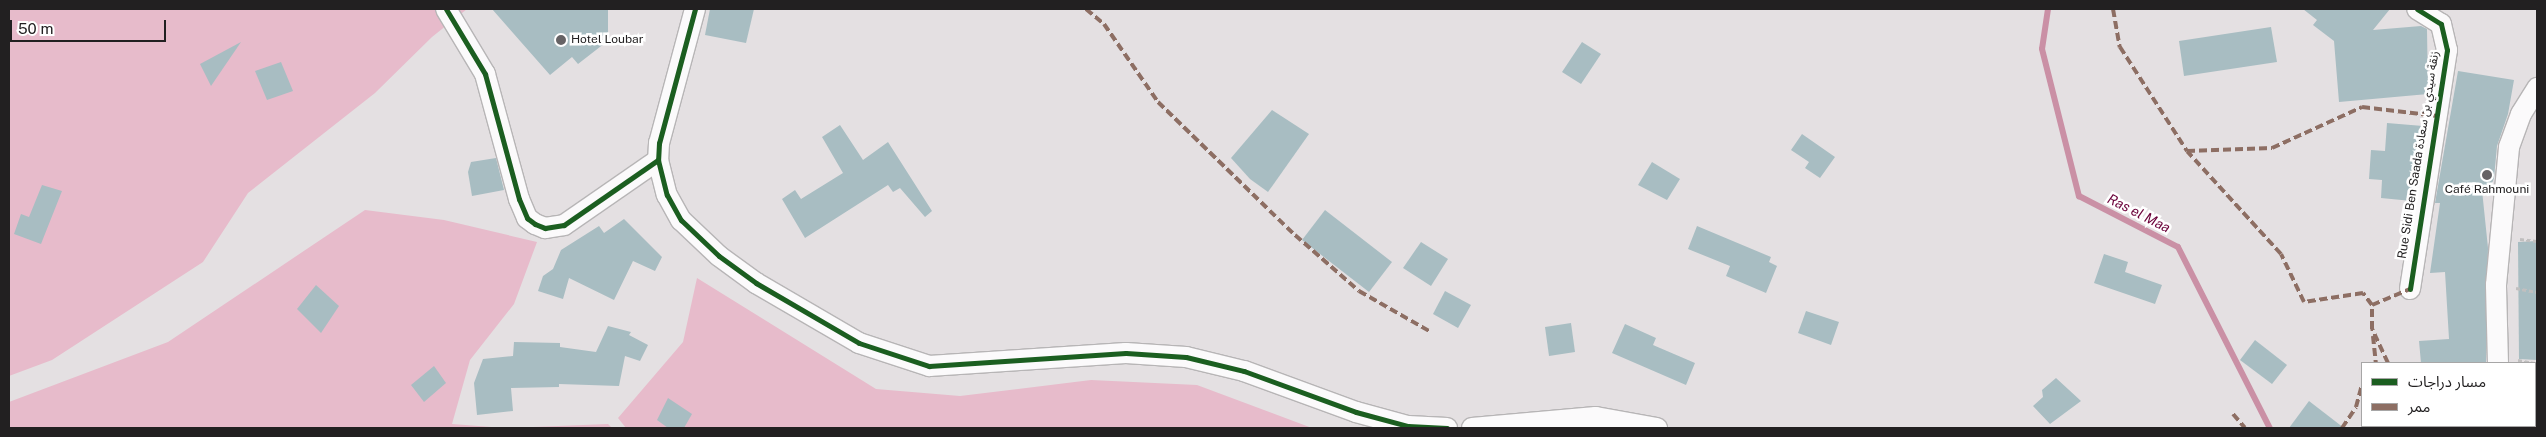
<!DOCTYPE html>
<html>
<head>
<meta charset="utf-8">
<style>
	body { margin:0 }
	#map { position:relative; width:2546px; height:437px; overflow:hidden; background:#e4e0e2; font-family:"Public Sans","Noto Sans Arabic",sans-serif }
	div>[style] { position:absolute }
	.green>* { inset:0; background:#e7bbcb }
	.stream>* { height:6px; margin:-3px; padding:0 3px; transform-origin:3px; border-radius:3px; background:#ca90a5 }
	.building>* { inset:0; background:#a8bdc2 }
	.path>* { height:3px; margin-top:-1.5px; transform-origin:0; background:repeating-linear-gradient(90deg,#c0bfbf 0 4px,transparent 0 6.5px) }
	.roads { filter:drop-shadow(1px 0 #b7b5b6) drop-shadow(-1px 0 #b7b5b6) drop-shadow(0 1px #b7b5b6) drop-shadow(0 -1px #b7b5b6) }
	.minor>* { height:20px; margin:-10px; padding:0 10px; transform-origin:10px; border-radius:10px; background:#fbfafb }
	.quiet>* { height:4px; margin-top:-2px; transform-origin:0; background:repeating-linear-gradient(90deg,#8d6e63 0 8px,transparent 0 12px) }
	.cycleway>* { height:5px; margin:-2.5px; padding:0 2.5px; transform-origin:2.5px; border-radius:2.5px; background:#1b5e20 }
	.dots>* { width:14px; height:14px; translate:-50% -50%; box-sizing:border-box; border:2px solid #fff; border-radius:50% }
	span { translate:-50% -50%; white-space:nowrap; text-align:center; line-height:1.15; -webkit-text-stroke:5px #fff; paint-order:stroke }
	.poi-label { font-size:12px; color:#222021 }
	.left { translate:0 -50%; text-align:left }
	.street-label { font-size:12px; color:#222021 }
	.water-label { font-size:14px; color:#6a0039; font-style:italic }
	.frame { position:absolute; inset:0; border:10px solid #222021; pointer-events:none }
	.legend { position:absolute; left:2361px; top:362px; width:175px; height:65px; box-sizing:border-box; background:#fff; border:1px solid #a7a6a6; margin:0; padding:6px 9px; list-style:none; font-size:15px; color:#222021 }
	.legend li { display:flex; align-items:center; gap:10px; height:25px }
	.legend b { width:25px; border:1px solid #a7a6a6 }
	.scale { position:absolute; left:10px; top:20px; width:156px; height:22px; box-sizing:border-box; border:2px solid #222021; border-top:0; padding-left:6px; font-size:15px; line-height:18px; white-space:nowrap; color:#222021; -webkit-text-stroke:4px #fff; paint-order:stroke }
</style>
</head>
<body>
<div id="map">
	<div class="green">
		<div style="clip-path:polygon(9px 9px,467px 9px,432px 37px,375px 93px,248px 193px,203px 262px,52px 360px,9px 376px)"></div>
		<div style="clip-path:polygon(365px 210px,444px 220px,537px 242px,514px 304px,470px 360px,452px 424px,505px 428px,608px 424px,612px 428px,9px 428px,9px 402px,168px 342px)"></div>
		<div style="clip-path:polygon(697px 278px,876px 389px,960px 396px,1091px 380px,1197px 385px,1312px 428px,626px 428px,618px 418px,683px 342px)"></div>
	</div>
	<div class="stream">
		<div style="left:2048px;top:9px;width:40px;rotate:98.5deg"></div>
		<div style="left:2042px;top:49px;width:152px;rotate:75.9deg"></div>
		<div style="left:2079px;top:196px;width:111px;rotate:27.3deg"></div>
		<div style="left:2178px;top:247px;width:203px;rotate:63.1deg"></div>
	</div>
	<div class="building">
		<div style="clip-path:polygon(492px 9px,608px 9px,608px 32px,601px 37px,605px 43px,578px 64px,572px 57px,550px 75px)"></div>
		<div style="clip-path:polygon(710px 9px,754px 9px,746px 43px,705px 35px)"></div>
		<div style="clip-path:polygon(2303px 9px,2390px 9px,2373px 30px,2421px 26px,2427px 29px,2428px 94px,2339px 102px,2334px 41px,2313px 25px,2317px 20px)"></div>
		<div style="clip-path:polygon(2271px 27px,2277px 62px,2184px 76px,2179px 41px)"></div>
		<div style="clip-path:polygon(241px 42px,211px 86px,200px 64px)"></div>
		<div style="clip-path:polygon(1582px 42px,1601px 54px,1581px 84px,1562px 72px)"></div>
		<div style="clip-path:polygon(281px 62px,293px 91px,267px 100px,255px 71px)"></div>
		<div style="clip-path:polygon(2458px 71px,2514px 80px,2508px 114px,2497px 146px,2494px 178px,2489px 191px,2482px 190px,2488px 248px,2486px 363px,2421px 363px,2419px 341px,2449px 339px,2445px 272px,2430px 273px,2440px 203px,2435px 203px)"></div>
		<div style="clip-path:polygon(1272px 110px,1309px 134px,1268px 192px,1250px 179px,1231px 158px)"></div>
		<div style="clip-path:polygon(2387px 123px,2423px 126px,2412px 201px,2381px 198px,2382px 180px,2369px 179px,2371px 150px,2385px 151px)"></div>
		<div style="clip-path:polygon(840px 125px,863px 160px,888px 142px,932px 211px,925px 217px,900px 188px,893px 192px,888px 185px,805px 238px,782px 199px,795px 190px,801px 199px,843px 173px,822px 137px)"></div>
		<div style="clip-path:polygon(1802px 134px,1835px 157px,1820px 178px,1805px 168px,1809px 162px,1791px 150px)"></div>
		<div style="clip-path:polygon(496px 158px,504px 190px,472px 196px,468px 172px,471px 162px)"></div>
		<div style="clip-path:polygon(1652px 162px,1680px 179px,1667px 200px,1638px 185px)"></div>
		<div style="clip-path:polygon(42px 185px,62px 191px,41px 244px,14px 234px,21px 214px,29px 217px)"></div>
		<div style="clip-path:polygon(1325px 210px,1392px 262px,1369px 292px,1302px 240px)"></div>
		<div style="clip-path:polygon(624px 219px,662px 257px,655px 271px,633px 261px,614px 300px,569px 278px,563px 299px,538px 291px,543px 276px,553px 269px,561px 250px,599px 226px,604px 233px)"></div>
		<div style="clip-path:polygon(1697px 226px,1771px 257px,1769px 262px,1777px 266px,1766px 293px,1726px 276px,1730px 266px,1688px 249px)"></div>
		<div style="clip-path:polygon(2537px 241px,2537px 360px,2519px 359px,2518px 242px)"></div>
		<div style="clip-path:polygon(1421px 242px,1448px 259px,1431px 286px,1403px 268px)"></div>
		<div style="clip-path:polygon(2104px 254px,2128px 262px,2125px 272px,2162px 285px,2155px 304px,2094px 283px)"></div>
		<div style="clip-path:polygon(316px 285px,339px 306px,321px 333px,297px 309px)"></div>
		<div style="clip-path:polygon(1445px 291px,1471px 305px,1458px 328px,1433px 314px)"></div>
		<div style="clip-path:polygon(1806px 311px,1839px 322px,1831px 345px,1798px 333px)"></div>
		<div style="clip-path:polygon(1571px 323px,1575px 352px,1549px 356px,1545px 327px)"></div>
		<div style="clip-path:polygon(1625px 324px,1656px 338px,1653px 345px,1695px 363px,1686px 385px,1612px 353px)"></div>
		<div style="clip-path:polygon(608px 326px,631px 332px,629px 335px,648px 345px,640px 361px,625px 356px,619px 386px,559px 384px,559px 387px,511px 388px,513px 411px,477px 415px,474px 383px,483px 359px,513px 356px,514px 342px,560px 343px,560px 347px,596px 352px)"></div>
		<div style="clip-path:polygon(2255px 340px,2287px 365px,2272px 384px,2240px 360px)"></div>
		<div style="clip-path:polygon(434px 366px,446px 383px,424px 402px,411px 385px)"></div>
		<div style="clip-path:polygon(2056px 378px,2081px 401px,2050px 424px,2033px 406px,2043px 397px,2042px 390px)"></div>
		<div style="clip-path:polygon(668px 398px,692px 414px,684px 428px,668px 428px,657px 420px)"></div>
		<div style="clip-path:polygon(2309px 401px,2344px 428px,2289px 428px)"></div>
	</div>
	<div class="path">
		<div style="left:2520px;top:239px;width:17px;rotate:7deg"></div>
		<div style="left:2516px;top:288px;width:21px;rotate:11deg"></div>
		<div style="left:2518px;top:360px;width:16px;rotate:11deg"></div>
	</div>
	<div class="roads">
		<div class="minor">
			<div style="left:446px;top:9px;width:76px;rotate:59deg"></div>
			<div style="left:485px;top:74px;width:130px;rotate:74.8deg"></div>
			<div style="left:519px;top:199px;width:21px;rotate:67deg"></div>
			<div style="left:527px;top:218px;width:10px;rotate:37deg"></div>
			<div style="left:535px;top:224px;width:11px;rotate:22deg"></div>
			<div style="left:545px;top:228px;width:19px;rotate:-9deg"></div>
			<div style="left:564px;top:225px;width:114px;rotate:-34.7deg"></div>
			<div style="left:695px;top:9px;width:139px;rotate:105deg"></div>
			<div style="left:659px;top:143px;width:17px;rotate:93deg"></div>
			<div style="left:658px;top:160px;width:36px;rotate:76deg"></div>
			<div style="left:667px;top:195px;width:29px;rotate:61deg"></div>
			<div style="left:681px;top:220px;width:52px;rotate:43.5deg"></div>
			<div style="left:719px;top:256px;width:46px;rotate:36.1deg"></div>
			<div style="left:756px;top:283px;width:119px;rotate:30.2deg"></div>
			<div style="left:859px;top:343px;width:74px;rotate:18.2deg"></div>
			<div style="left:929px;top:366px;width:197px;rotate:-3.8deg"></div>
			<div style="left:1126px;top:353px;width:60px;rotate:3.8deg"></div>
			<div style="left:1186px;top:357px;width:60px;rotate:13.6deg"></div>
			<div style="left:1244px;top:371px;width:119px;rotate:20.1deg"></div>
			<div style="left:1356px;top:412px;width:54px;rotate:15.1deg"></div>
			<div style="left:1408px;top:426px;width:39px;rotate:3deg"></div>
			<div style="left:2410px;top:289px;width:242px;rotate:-81.2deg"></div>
			<div style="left:2447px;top:50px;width:27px;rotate:-103deg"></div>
			<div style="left:2441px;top:24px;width:28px;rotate:-148deg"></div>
			<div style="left:2498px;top:363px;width:78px;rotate:-91.5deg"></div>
			<div style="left:2496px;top:285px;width:139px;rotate:-84.6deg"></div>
			<div style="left:2509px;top:147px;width:35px;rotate:-70deg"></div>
			<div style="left:2521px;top:114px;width:31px;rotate:-58deg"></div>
			<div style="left:2506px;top:426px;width:2px;rotate:90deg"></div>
			<div style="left:1472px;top:428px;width:124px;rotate:-5.1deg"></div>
			<div style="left:1596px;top:417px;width:62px;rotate:10.2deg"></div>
		</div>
	</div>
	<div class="quiet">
		<div style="left:1086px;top:9px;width:23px;rotate:40deg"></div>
		<div style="left:1104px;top:24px;width:95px;rotate:55.3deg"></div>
		<div style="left:1158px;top:102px;width:191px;rotate:44.2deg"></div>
		<div style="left:1295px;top:235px;width:85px;rotate:41.2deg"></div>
		<div style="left:1359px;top:291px;width:81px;rotate:29.7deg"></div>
		<div style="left:2113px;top:9px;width:39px;rotate:80deg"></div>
		<div style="left:2120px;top:47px;width:124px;rotate:57.2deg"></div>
		<div style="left:2372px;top:305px;width:15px;rotate:-127deg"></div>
		<div style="left:2363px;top:293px;width:60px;rotate:171.3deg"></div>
		<div style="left:2304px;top:302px;width:53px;rotate:-115.6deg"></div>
		<div style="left:2281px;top:254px;width:139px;rotate:-132.4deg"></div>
		<div style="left:2187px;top:151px;width:85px;rotate:-2deg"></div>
		<div style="left:2272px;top:148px;width:99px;rotate:-24.5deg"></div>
		<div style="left:2362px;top:107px;width:76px;rotate:6.8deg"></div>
		<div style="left:2373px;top:336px;width:27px;rotate:84deg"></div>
		<div style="left:2388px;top:363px;width:38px;rotate:-115deg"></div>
		<div style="left:2372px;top:329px;width:24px;rotate:-90deg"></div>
		<div style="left:2372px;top:305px;width:41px;rotate:-22.8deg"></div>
		<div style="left:2233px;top:414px;width:18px;rotate:49deg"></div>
		<div style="left:2342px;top:428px;width:25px;rotate:-56deg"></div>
		<div style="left:2356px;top:407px;width:24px;rotate:-75deg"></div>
		<div style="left:2400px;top:428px;width:2px;rotate:-63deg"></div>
	</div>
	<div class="cycleway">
		<div style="left:446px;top:9px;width:76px;rotate:59deg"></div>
		<div style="left:485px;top:74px;width:130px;rotate:74.8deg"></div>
		<div style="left:519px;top:199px;width:21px;rotate:67deg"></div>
		<div style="left:527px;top:218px;width:10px;rotate:37deg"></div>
		<div style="left:535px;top:224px;width:11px;rotate:22deg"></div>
		<div style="left:545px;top:228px;width:19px;rotate:-9deg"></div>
		<div style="left:564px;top:225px;width:114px;rotate:-34.7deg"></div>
		<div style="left:695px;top:9px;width:139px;rotate:105deg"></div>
		<div style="left:659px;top:143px;width:17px;rotate:93deg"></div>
		<div style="left:658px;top:160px;width:36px;rotate:76deg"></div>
		<div style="left:667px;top:195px;width:29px;rotate:61deg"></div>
		<div style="left:681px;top:220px;width:52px;rotate:43.5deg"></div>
		<div style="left:719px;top:256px;width:46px;rotate:36.1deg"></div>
		<div style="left:756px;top:283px;width:119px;rotate:30.2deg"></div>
		<div style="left:859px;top:343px;width:74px;rotate:18.2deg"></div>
		<div style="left:929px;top:366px;width:197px;rotate:-3.8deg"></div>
		<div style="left:1126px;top:353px;width:60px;rotate:3.8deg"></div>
		<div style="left:1186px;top:357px;width:60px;rotate:13.6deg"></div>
		<div style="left:1244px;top:371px;width:119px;rotate:20.1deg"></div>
		<div style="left:1356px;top:412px;width:54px;rotate:15.1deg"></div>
		<div style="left:1408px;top:426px;width:39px;rotate:3deg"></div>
		<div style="left:2410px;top:289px;width:242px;rotate:-81.2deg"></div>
		<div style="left:2447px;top:50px;width:27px;rotate:-103deg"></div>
		<div style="left:2441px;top:24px;width:28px;rotate:-148deg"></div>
	</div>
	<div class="dots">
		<div style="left:561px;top:40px;background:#666365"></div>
		<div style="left:2487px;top:175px;background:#666365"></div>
	</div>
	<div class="poi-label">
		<span class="left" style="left:571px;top:40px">Hotel Loubar</span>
		<span style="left:2487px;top:190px">Café Rahmouni</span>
	</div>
	<div class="street-label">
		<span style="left:2419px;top:155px;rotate:-81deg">Rue Sidi Ben Saada زنقة سيدي بن سعادة</span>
	</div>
	<div class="water-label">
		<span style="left:2139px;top:213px;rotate:27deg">Ras el Maa</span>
	</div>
	<div class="frame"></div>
	<ul class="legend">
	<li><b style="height:6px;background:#1b5e20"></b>مسار دراجات</li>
	<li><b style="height:6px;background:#8d6e63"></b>ممر</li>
	</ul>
	<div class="scale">50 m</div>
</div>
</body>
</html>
